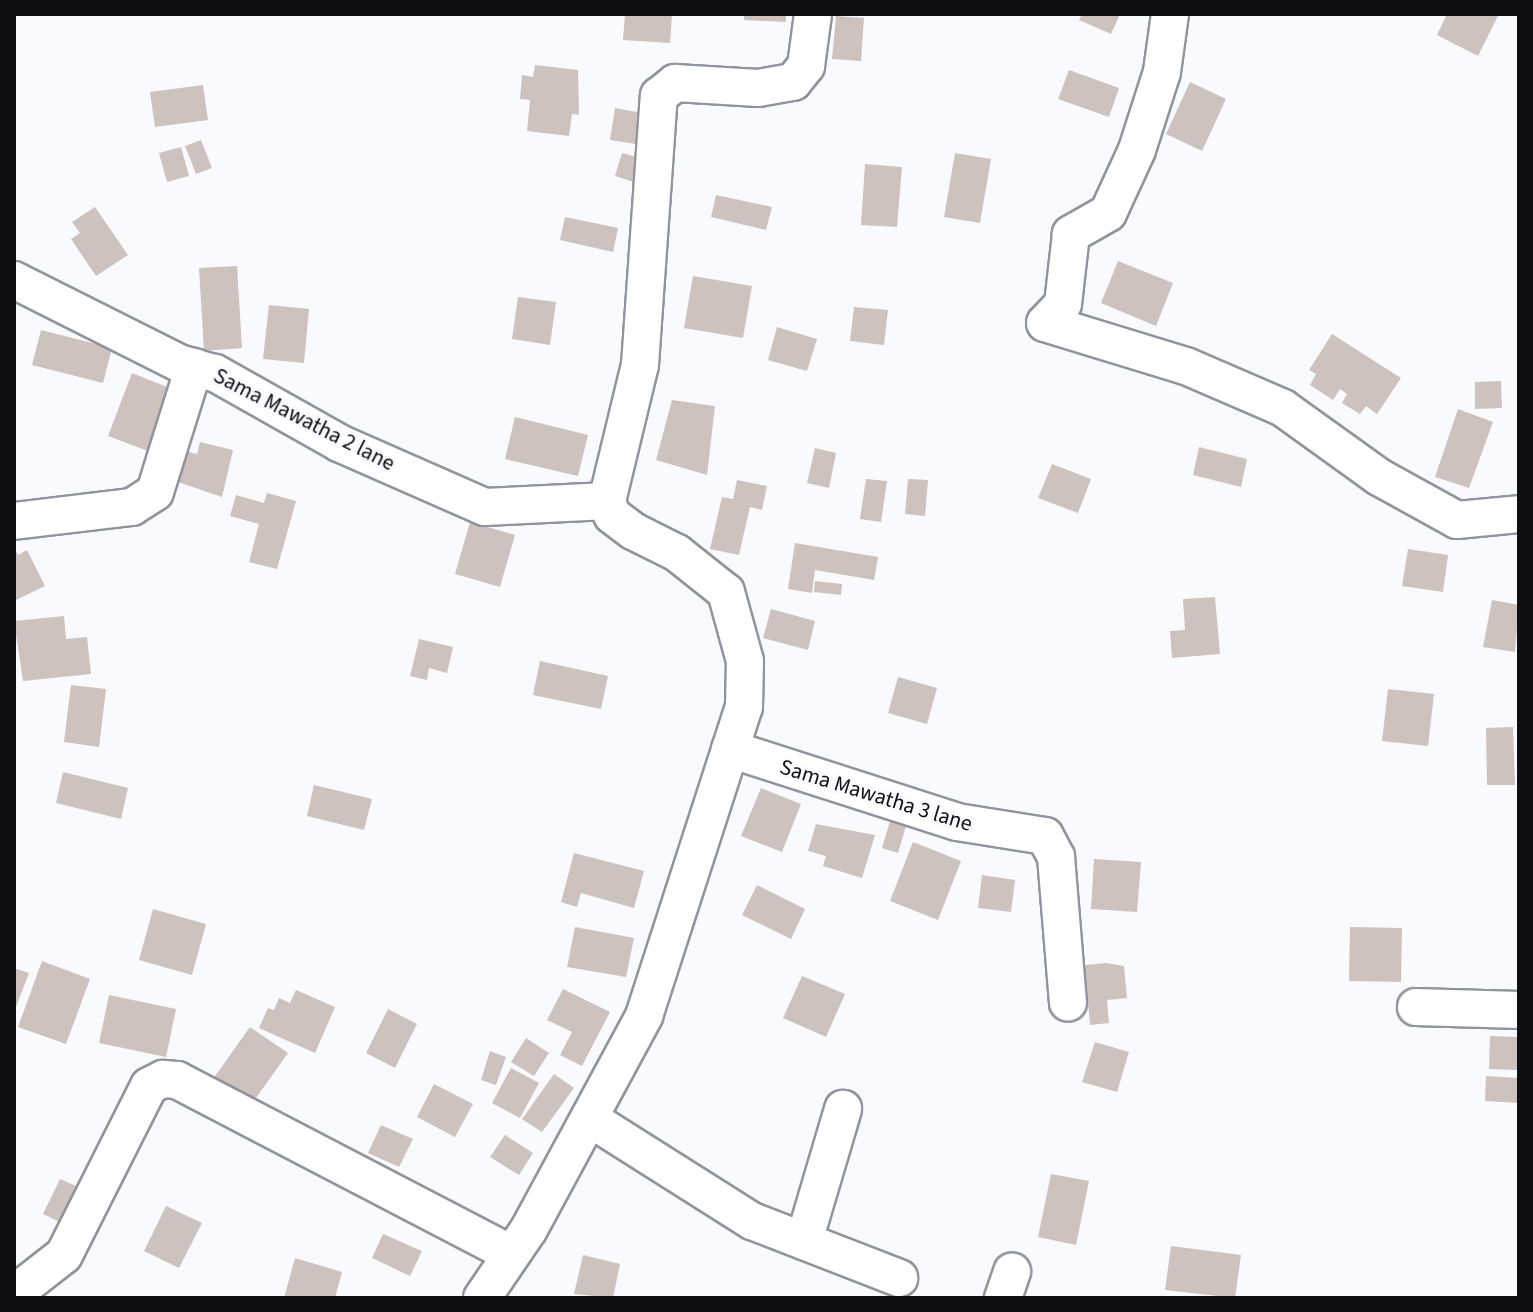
<!DOCTYPE html>
<html>
<head>
<meta charset="utf-8">
<style>
	body { margin:0 }
	#map { position:relative; width:1533px; height:1312px; overflow:hidden; background:#f8fafe; font-family:"Source Sans 3",sans-serif }
	div>[style] { position:absolute }
	.building>* { inset:0; background:#cdc2bd }
	.roads { filter:drop-shadow(2px 0 #90949d) drop-shadow(-2px 0 #90949d) drop-shadow(0 2px #90949d) drop-shadow(0 -2px #90949d) }
	.minor>* { height:36px; margin:-18px; padding:0 18px; transform-origin:18px; border-radius:18px; background:#fff }
	span { translate:-50% -50%; white-space:nowrap; text-align:center; line-height:1.15; -webkit-text-stroke:6px #f8fafe; paint-order:stroke }
	.street-label { font-size:22px; color:#0e0f13 }
	.frame { position:absolute; inset:0; border:16px solid #0e0f13; pointer-events:none }
</style>
</head>
<body>
<div id="map">
	<div class="building">
		<div style="clip-path:polygon(625px 14px,672px 14px,670px 43px,623px 40px)"></div>
		<div style="clip-path:polygon(744px 14px,786px 14px,786px 22px,744px 20px)"></div>
		<div style="clip-path:polygon(1082px 14px,1120px 14px,1111px 34px,1079px 20px)"></div>
		<div style="clip-path:polygon(1447px 14px,1499px 14px,1478px 56px,1437px 35px)"></div>
		<div style="clip-path:polygon(836px 16px,864px 18px,861px 61px,832px 59px)"></div>
		<div style="clip-path:polygon(535px 65px,578px 70px,579px 115px,572px 114px,569px 136px,527px 131px,530px 100px,520px 99px,522px 75px,533px 77px)"></div>
		<div style="clip-path:polygon(1069px 70px,1119px 88px,1109px 117px,1058px 99px)"></div>
		<div style="clip-path:polygon(1190px 82px,1226px 99px,1202px 151px,1166px 134px)"></div>
		<div style="clip-path:polygon(203px 85px,208px 120px,155px 127px,150px 92px)"></div>
		<div style="clip-path:polygon(615px 108px,647px 114px,642px 145px,610px 140px)"></div>
		<div style="clip-path:polygon(201px 140px,212px 168px,196px 174px,185px 146px)"></div>
		<div style="clip-path:polygon(181px 147px,189px 176px,167px 182px,159px 153px)"></div>
		<div style="clip-path:polygon(622px 153px,650px 161px,643px 185px,615px 176px)"></div>
		<div style="clip-path:polygon(955px 153px,991px 159px,980px 223px,944px 217px)"></div>
		<div style="clip-path:polygon(865px 164px,902px 167px,897px 227px,861px 225px)"></div>
		<div style="clip-path:polygon(716px 195px,772px 207px,766px 230px,711px 217px)"></div>
		<div style="clip-path:polygon(95px 207px,128px 255px,96px 276px,71px 239px,80px 233px,72px 222px)"></div>
		<div style="clip-path:polygon(565px 217px,618px 228px,613px 252px,560px 240px)"></div>
		<div style="clip-path:polygon(1118px 261px,1173px 283px,1156px 326px,1101px 303px)"></div>
		<div style="clip-path:polygon(237px 266px,242px 348px,204px 351px,199px 268px)"></div>
		<div style="clip-path:polygon(693px 276px,752px 286px,743px 338px,684px 328px)"></div>
		<div style="clip-path:polygon(518px 297px,556px 302px,550px 345px,512px 339px)"></div>
		<div style="clip-path:polygon(269px 305px,309px 309px,304px 363px,263px 359px)"></div>
		<div style="clip-path:polygon(854px 307px,888px 310px,884px 345px,850px 341px)"></div>
		<div style="clip-path:polygon(777px 327px,817px 339px,807px 371px,768px 360px)"></div>
		<div style="clip-path:polygon(41px 330px,112px 348px,103px 383px,32px 365px)"></div>
		<div style="clip-path:polygon(1332px 334px,1401px 378px,1377px 414px,1366px 406px,1360px 414px,1342px 403px,1347px 394px,1340px 389px,1333px 400px,1310px 385px,1316px 374px,1309px 370px)"></div>
		<div style="clip-path:polygon(132px 373px,177px 391px,153px 453px,108px 436px)"></div>
		<div style="clip-path:polygon(1501px 381px,1502px 408px,1475px 409px,1475px 382px)"></div>
		<div style="clip-path:polygon(672px 400px,715px 406px,707px 475px,656px 460px)"></div>
		<div style="clip-path:polygon(1458px 409px,1493px 422px,1469px 488px,1435px 477px)"></div>
		<div style="clip-path:polygon(515px 417px,588px 435px,578px 476px,505px 459px)"></div>
		<div style="clip-path:polygon(200px 442px,233px 450px,222px 497px,169px 479px,176px 449px,197px 454px)"></div>
		<div style="clip-path:polygon(1199px 447px,1247px 459px,1241px 487px,1193px 475px)"></div>
		<div style="clip-path:polygon(815px 448px,836px 453px,829px 488px,807px 483px)"></div>
		<div style="clip-path:polygon(1052px 464px,1091px 479px,1078px 513px,1038px 498px)"></div>
		<div style="clip-path:polygon(866px 479px,887px 481px,881px 522px,860px 519px)"></div>
		<div style="clip-path:polygon(908px 479px,928px 480px,925px 516px,905px 514px)"></div>
		<div style="clip-path:polygon(737px 480px,767px 486px,762px 510px,750px 507px,739px 555px,710px 549px,722px 497px,733px 499px)"></div>
		<div style="clip-path:polygon(267px 493px,296px 501px,277px 569px,249px 562px,259px 524px,230px 516px,236px 495px,264px 503px)"></div>
		<div style="clip-path:polygon(470px 522px,515px 535px,500px 587px,455px 574px)"></div>
		<div style="clip-path:polygon(795px 543px,878px 557px,874px 580px,815px 570px,812px 593px,788px 589px)"></div>
		<div style="clip-path:polygon(14px 546px,18px 555px,27px 550px,45px 586px,14px 601px)"></div>
		<div style="clip-path:polygon(1408px 549px,1448px 555px,1443px 592px,1402px 586px)"></div>
		<div style="clip-path:polygon(815px 581px,842px 584px,841px 595px,814px 592px)"></div>
		<div style="clip-path:polygon(1215px 597px,1220px 654px,1172px 658px,1170px 631px,1185px 630px,1183px 599px)"></div>
		<div style="clip-path:polygon(1492px 600px,1519px 605px,1515px 652px,1483px 647px)"></div>
		<div style="clip-path:polygon(771px 609px,815px 621px,808px 650px,763px 638px)"></div>
		<div style="clip-path:polygon(64px 616px,66px 639px,87px 637px,91px 674px,23px 681px,14px 621px)"></div>
		<div style="clip-path:polygon(419px 639px,453px 647px,447px 673px,429px 668px,427px 680px,410px 676px)"></div>
		<div style="clip-path:polygon(540px 661px,608px 676px,601px 709px,533px 695px)"></div>
		<div style="clip-path:polygon(898px 677px,937px 688px,927px 724px,888px 713px)"></div>
		<div style="clip-path:polygon(71px 685px,106px 689px,99px 747px,64px 742px)"></div>
		<div style="clip-path:polygon(1388px 689px,1434px 694px,1428px 746px,1382px 741px)"></div>
		<div style="clip-path:polygon(1513px 727px,1515px 785px,1487px 785px,1486px 728px)"></div>
		<div style="clip-path:polygon(63px 772px,128px 788px,121px 819px,56px 803px)"></div>
		<div style="clip-path:polygon(314px 785px,372px 799px,364px 830px,307px 816px)"></div>
		<div style="clip-path:polygon(761px 788px,801px 804px,782px 852px,741px 836px)"></div>
		<div style="clip-path:polygon(890px 821px,906px 826px,898px 853px,882px 848px)"></div>
		<div style="clip-path:polygon(816px 824px,875px 835px,862px 878px,823px 866px,826px 856px,808px 851px)"></div>
		<div style="clip-path:polygon(913px 842px,961px 861px,938px 920px,890px 901px)"></div>
		<div style="clip-path:polygon(574px 853px,644px 871px,634px 908px,581px 893px,577px 907px,561px 902px)"></div>
		<div style="clip-path:polygon(1094px 859px,1141px 862px,1137px 912px,1091px 909px)"></div>
		<div style="clip-path:polygon(982px 875px,1015px 880px,1011px 912px,978px 908px)"></div>
		<div style="clip-path:polygon(757px 885px,805px 909px,791px 939px,742px 915px)"></div>
		<div style="clip-path:polygon(153px 909px,206px 924px,192px 975px,139px 960px)"></div>
		<div style="clip-path:polygon(575px 927px,634px 938px,626px 977px,567px 967px)"></div>
		<div style="clip-path:polygon(1350px 927px,1402px 928px,1401px 982px,1349px 981px)"></div>
		<div style="clip-path:polygon(42px 961px,90px 979px,66px 1044px,18px 1027px)"></div>
		<div style="clip-path:polygon(1106px 963px,1124px 966px,1127px 998px,1107px 1000px,1109px 1023px,1090px 1025px,1085px 965px)"></div>
		<div style="clip-path:polygon(14px 968px,29px 973px,14px 1012px)"></div>
		<div style="clip-path:polygon(802px 976px,845px 994px,826px 1037px,783px 1018px)"></div>
		<div style="clip-path:polygon(563px 989px,610px 1012px,582px 1066px,560px 1055px,572px 1032px,547px 1020px)"></div>
		<div style="clip-path:polygon(296px 990px,335px 1007px,315px 1053px,259px 1028px,268px 1008px,274px 1010px,279px 998px,290px 1003px)"></div>
		<div style="clip-path:polygon(109px 995px,176px 1009px,166px 1057px,99px 1043px)"></div>
		<div style="clip-path:polygon(388px 1009px,417px 1024px,395px 1068px,366px 1053px)"></div>
		<div style="clip-path:polygon(250px 1027px,288px 1053px,251px 1105px,213px 1079px)"></div>
		<div style="clip-path:polygon(1490px 1036px,1519px 1037px,1519px 1070px,1489px 1069px)"></div>
		<div style="clip-path:polygon(526px 1038px,549px 1053px,534px 1076px,511px 1062px)"></div>
		<div style="clip-path:polygon(1095px 1042px,1129px 1052px,1117px 1092px,1082px 1082px)"></div>
		<div style="clip-path:polygon(490px 1051px,506px 1057px,496px 1085px,481px 1080px)"></div>
		<div style="clip-path:polygon(511px 1068px,539px 1083px,520px 1118px,492px 1103px)"></div>
		<div style="clip-path:polygon(554px 1074px,574px 1088px,542px 1132px,522px 1119px)"></div>
		<div style="clip-path:polygon(1486px 1076px,1519px 1078px,1519px 1103px,1485px 1101px)"></div>
		<div style="clip-path:polygon(434px 1084px,473px 1104px,455px 1137px,417px 1117px)"></div>
		<div style="clip-path:polygon(381px 1125px,413px 1139px,399px 1167px,368px 1153px)"></div>
		<div style="clip-path:polygon(505px 1135px,533px 1153px,519px 1175px,490px 1157px)"></div>
		<div style="clip-path:polygon(1051px 1174px,1089px 1181px,1076px 1245px,1038px 1237px)"></div>
		<div style="clip-path:polygon(60px 1179px,83px 1189px,66px 1225px,43px 1214px)"></div>
		<div style="clip-path:polygon(166px 1206px,202px 1223px,179px 1268px,144px 1251px)"></div>
		<div style="clip-path:polygon(383px 1234px,422px 1251px,410px 1276px,372px 1258px)"></div>
		<div style="clip-path:polygon(1171px 1246px,1241px 1255px,1235px 1298px,1165px 1290px)"></div>
		<div style="clip-path:polygon(583px 1255px,620px 1264px,613px 1298px,574px 1294px)"></div>
		<div style="clip-path:polygon(295px 1258px,342px 1272px,335px 1298px,284px 1298px)"></div>
	</div>
	<div class="roads">
		<div class="minor">
			<div style="left:1170px;top:14px;width:59px;rotate:97.9deg"></div>
			<div style="left:1162px;top:72px;width:82px;rotate:107.8deg"></div>
			<div style="left:1137px;top:150px;width:69px;rotate:114.7deg"></div>
			<div style="left:1108px;top:213px;width:43px;rotate:150.4deg"></div>
			<div style="left:1071px;top:234px;width:70px;rotate:96.5deg"></div>
			<div style="left:1063px;top:304px;width:26px;rotate:133deg"></div>
			<div style="left:1045px;top:323px;width:147px;rotate:17deg"></div>
			<div style="left:1186px;top:366px;width:106px;rotate:23.4deg"></div>
			<div style="left:1283px;top:408px;width:118px;rotate:35.7deg"></div>
			<div style="left:1379px;top:477px;width:89px;rotate:28.9deg"></div>
			<div style="left:1457px;top:520px;width:62px;rotate:-5.5deg"></div>
			<div style="left:14px;top:280px;width:185px;rotate:26.7deg"></div>
			<div style="left:179px;top:363px;width:37px;rotate:16deg"></div>
			<div style="left:215px;top:373px;width:142px;rotate:29.4deg"></div>
			<div style="left:339px;top:443px;width:159px;rotate:23.7deg"></div>
			<div style="left:485px;top:507px;width:122px;rotate:-2.8deg"></div>
			<div style="left:14px;top:521px;width:119px;rotate:-6.8deg"></div>
			<div style="left:132px;top:507px;width:27px;rotate:-33deg"></div>
			<div style="left:155px;top:492px;width:131px;rotate:-72.7deg"></div>
			<div style="left:730px;top:749px;width:238px;rotate:17.8deg"></div>
			<div style="left:957px;top:822px;width:89px;rotate:9deg"></div>
			<div style="left:1045px;top:836px;width:24px;rotate:62deg"></div>
			<div style="left:1056px;top:857px;width:146px;rotate:85.3deg"></div>
			<div style="left:1416px;top:1007px;width:103px;rotate:1.7deg"></div>
			<div style="left:592px;top:1120px;width:189px;rotate:32.3deg"></div>
			<div style="left:752px;top:1221px;width:158px;rotate:21.2deg"></div>
			<div style="left:804px;top:1241px;width:138px;rotate:-73.5deg"></div>
			<div style="left:14px;top:1294px;width:63px;rotate:-38deg"></div>
			<div style="left:64px;top:1255px;width:189px;rotate:-63.3deg"></div>
			<div style="left:149px;top:1086px;width:16px;rotate:-27deg"></div>
			<div style="left:163px;top:1079px;width:14px;rotate:4deg"></div>
			<div style="left:177px;top:1080px;width:377px;rotate:27.5deg"></div>
			<div style="left:482px;top:1298px;width:83px;rotate:-55.7deg"></div>
			<div style="left:529px;top:1229px;width:242px;rotate:-61.6deg"></div>
			<div style="left:644px;top:1016px;width:325px;rotate:-72.1deg"></div>
			<div style="left:744px;top:707px;width:46px;rotate:-88.8deg"></div>
			<div style="left:745px;top:661px;width:72px;rotate:-105.4deg"></div>
			<div style="left:726px;top:592px;width:63px;rotate:-141.5deg"></div>
			<div style="left:677px;top:553px;width:49px;rotate:-153.4deg"></div>
			<div style="left:633px;top:531px;width:26px;rotate:-143deg"></div>
			<div style="left:612px;top:515px;width:15px;rotate:-110deg"></div>
			<div style="left:607px;top:501px;width:140px;rotate:-76.4deg"></div>
			<div style="left:640px;top:365px;width:270px;rotate:-86deg"></div>
			<div style="left:659px;top:96px;width:21px;rotate:-39deg"></div>
			<div style="left:675px;top:83px;width:83px;rotate:3.4deg"></div>
			<div style="left:758px;top:88px;width:36px;rotate:-10deg"></div>
			<div style="left:793px;top:82px;width:21px;rotate:-51deg"></div>
			<div style="left:806px;top:66px;width:52px;rotate:-82.3deg"></div>
			<div style="left:1003px;top:1298px;width:28px;rotate:-71deg"></div>
		</div>
	</div>
	<div class="street-label">
		<span style="left:304px;top:420px;rotate:27deg">Sama Mawatha 2 lane</span>
		<span style="left:876px;top:796px;rotate:17deg">Sama Mawatha 3 lane</span>
	</div>
	<div class="frame"></div>
</div>
</body>
</html>
